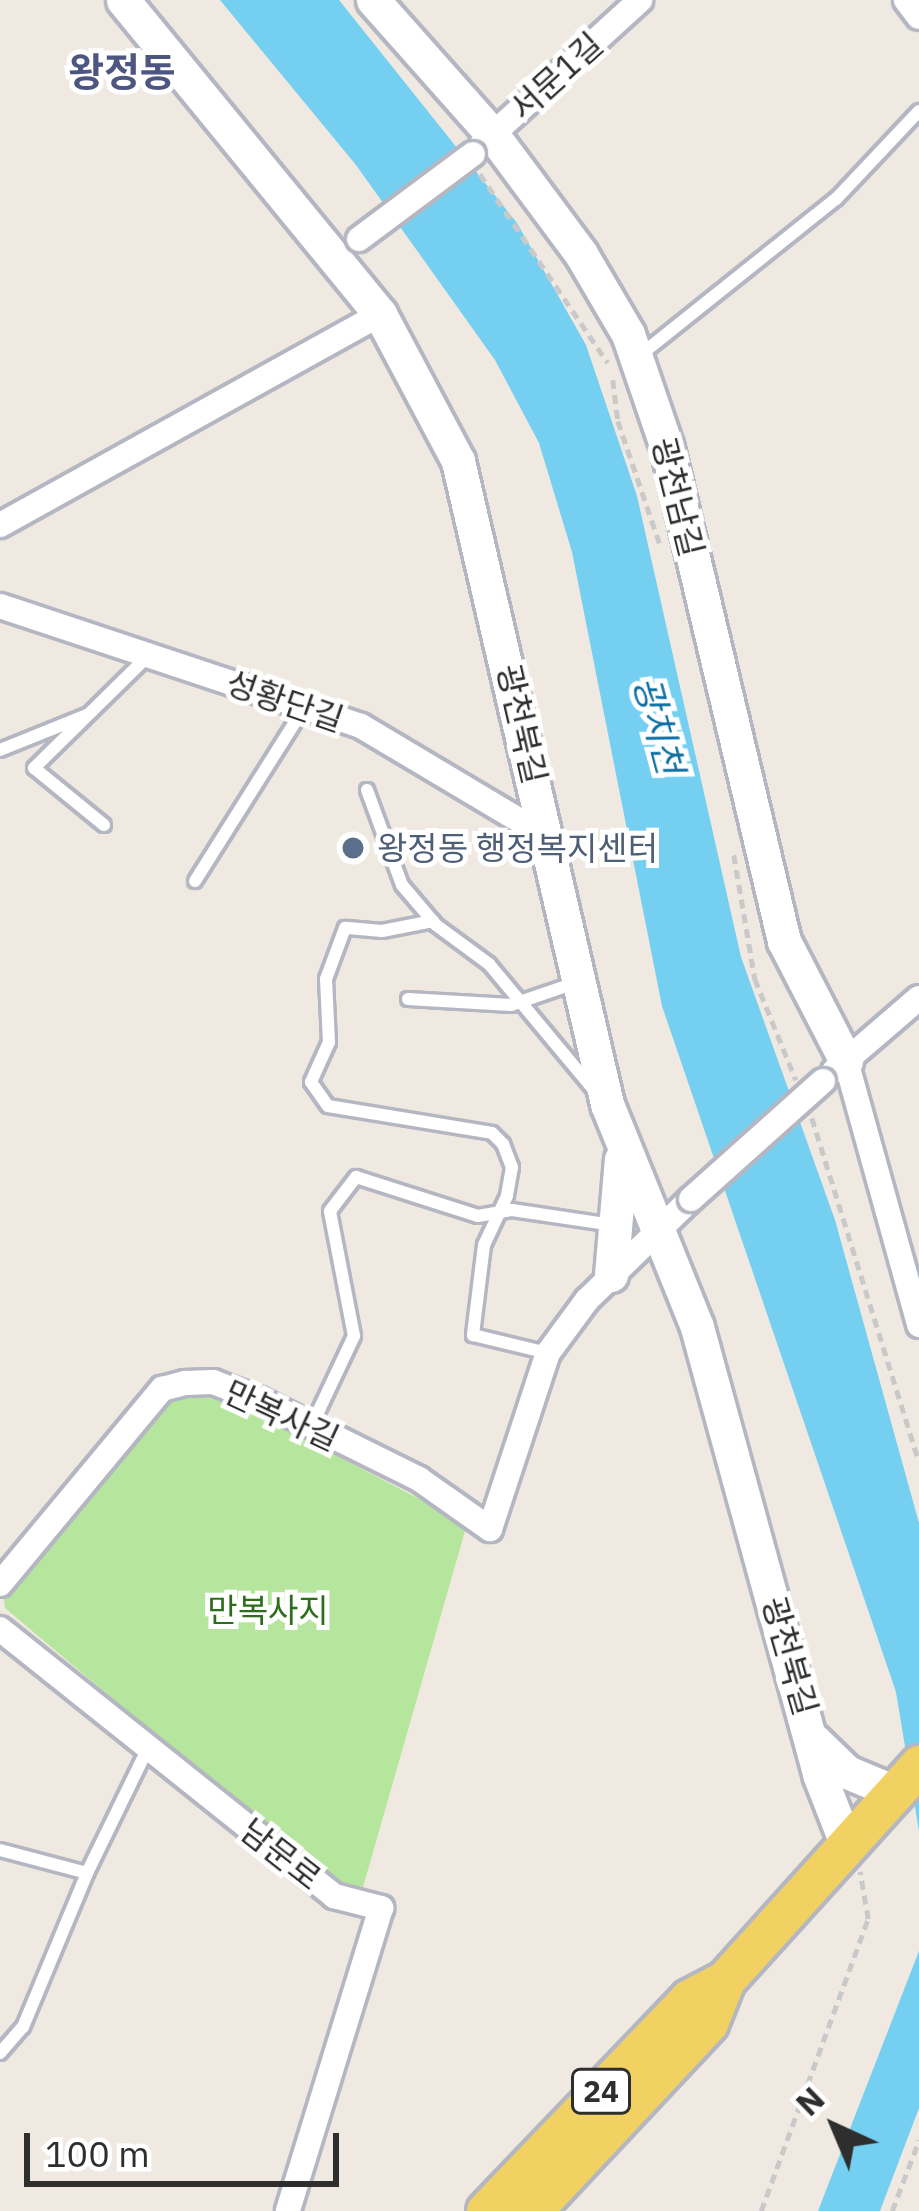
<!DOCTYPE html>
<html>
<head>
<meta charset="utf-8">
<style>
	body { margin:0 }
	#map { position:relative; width:919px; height:2211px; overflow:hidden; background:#efe9e1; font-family:"IBM Plex Sans","Noto Sans KR",sans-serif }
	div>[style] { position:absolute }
	.green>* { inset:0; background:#b6e59e }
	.water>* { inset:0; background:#75cff0 }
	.path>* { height:4.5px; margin-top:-2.25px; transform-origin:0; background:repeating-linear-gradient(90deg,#c9c9c9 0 9px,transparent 0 15px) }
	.roads { filter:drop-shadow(3px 0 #b4b7c1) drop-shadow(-3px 0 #b4b7c1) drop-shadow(0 3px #b4b7c1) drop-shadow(0 -3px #b4b7c1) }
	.lane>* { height:12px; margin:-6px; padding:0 6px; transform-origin:6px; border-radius:6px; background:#fff }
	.street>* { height:24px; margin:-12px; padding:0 12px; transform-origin:12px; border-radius:12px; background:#fff }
	.secondary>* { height:33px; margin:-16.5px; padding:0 16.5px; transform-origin:16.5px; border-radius:16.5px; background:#fff }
	.primary>* { height:39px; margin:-19.5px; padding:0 19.5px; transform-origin:19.5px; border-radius:19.5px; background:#f2d163 }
	.bridges { filter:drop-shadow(3px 0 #b4b7c1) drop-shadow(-3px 0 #b4b7c1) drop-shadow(0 3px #b4b7c1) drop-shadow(0 -3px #b4b7c1) }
	.street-bridge>* { height:24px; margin:-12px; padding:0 12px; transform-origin:12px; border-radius:12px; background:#fff }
	.dots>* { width:33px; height:33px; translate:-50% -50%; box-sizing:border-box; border:6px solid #fff; border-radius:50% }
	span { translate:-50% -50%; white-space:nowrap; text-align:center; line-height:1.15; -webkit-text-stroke:10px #fff; paint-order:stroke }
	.shield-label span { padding:3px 9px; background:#fff; border:3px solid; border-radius:9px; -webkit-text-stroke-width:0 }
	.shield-label { font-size:30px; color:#2e2e2e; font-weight:700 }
	.street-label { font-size:33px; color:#2e2e2e }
	.service-label { font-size:33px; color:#4e5e75 }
	.left { translate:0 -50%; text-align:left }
	.park-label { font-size:33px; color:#2c6e1b }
	.water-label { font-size:36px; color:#0d6fa3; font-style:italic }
	.quarter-label { font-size:39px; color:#4d5680; font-weight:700 }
	.north { position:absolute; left:775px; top:2067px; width:120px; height:120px; -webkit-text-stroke:9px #fff; paint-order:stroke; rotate:316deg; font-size:33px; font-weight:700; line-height:48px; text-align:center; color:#2e2e2e }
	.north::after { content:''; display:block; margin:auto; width:42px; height:54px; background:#2e2e2e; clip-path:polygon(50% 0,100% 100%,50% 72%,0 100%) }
	.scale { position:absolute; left:24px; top:2133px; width:315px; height:54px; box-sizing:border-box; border:6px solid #2e2e2e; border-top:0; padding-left:15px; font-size:36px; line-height:42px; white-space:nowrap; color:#2e2e2e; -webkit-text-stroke:9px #fff; paint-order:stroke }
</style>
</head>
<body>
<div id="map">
	<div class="green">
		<div style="clip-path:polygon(187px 1392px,248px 1409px,467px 1524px,363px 1887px,330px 1882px,5px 1608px,3px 1592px,166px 1400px)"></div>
	</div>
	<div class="water">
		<div style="clip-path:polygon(220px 0,339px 0,517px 223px,586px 345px,637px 496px,741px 957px,835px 1220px,919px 1523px,919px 1831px,896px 1692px,662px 1006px,572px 552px,539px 443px,495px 360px,356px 165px)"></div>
		<div style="clip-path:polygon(919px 1951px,919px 2108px,880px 2211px,818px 2211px)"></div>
	</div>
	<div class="path">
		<div style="left:480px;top:174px;width:228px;rotate:55.9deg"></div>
		<div style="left:613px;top:380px;width:41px;rotate:83deg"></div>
		<div style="left:618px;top:421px;width:133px;rotate:71.2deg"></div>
		<div style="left:734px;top:855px;width:126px;rotate:80.4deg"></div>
		<div style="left:755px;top:979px;width:109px;rotate:67.9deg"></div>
		<div style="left:812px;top:1118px;width:359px;rotate:72.7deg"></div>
		<div style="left:761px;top:2211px;width:311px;rotate:-69.9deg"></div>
		<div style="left:868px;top:1919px;width:48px;rotate:-99.7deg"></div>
		<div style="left:892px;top:2211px;width:76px;rotate:-69.2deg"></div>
	</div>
	<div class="roads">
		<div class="lane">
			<div style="left:639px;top:356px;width:252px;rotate:-38.6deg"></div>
			<div style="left:836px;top:199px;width:121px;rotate:-46.7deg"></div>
			<div style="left:0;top:750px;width:94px;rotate:-21.9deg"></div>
			<div style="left:367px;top:790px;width:101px;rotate:69.8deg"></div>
			<div style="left:402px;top:885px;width:52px;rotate:49.6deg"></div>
			<div style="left:436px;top:925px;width:66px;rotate:36.3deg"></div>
			<div style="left:489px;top:964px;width:164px;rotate:50.2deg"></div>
			<div style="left:104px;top:825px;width:90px;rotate:-140.8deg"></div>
			<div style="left:34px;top:768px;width:161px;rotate:-44.5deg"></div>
			<div style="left:195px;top:881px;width:204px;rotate:-57.8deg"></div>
			<div style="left:433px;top:921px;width:52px;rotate:168.9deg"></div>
			<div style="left:382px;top:931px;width:37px;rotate:-175deg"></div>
			<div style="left:345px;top:928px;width:54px;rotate:110.4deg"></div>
			<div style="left:326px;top:979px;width:63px;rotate:87.3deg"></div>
			<div style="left:329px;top:1042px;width:44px;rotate:114.2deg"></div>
			<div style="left:311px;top:1082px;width:29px;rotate:55deg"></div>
			<div style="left:328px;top:1106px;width:166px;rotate:9.3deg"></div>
			<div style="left:492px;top:1133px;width:16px;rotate:45deg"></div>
			<div style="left:503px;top:1144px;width:25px;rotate:69deg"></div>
			<div style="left:512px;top:1167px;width:29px;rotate:100deg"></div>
			<div style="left:507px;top:1196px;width:54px;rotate:115.1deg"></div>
			<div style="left:484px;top:1245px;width:91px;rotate:97deg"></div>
			<div style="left:473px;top:1335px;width:77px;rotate:13.5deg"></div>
			<div style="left:408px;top:999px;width:103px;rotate:3.3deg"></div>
			<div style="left:511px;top:1005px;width:68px;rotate:-19deg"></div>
			<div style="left:311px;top:1427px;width:101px;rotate:-64.7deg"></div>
			<div style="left:354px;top:1336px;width:127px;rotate:-100.9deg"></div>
			<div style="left:330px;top:1211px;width:43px;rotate:-52.6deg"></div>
			<div style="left:356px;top:1177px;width:128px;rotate:17.7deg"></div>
			<div style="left:478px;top:1216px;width:35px;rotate:-10deg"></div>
			<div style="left:512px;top:1210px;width:101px;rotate:8.5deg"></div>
			<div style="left:0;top:1850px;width:90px;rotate:14.8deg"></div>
			<div style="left:87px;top:1873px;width:137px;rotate:-64deg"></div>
			<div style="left:0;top:2053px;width:35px;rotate:-49deg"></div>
			<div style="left:23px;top:2027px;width:167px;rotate:-67.4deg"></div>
		</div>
		<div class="street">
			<div style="left:906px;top:0;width:21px;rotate:53deg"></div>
			<div style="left:482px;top:144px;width:214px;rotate:-42.3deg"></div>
			<div style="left:0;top:525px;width:435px;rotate:-29deg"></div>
			<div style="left:0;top:606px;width:380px;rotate:18.4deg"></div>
			<div style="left:361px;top:726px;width:219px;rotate:30.8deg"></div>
			<div style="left:846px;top:1061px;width:274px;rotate:74.5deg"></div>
			<div style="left:834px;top:1071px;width:112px;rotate:-40.7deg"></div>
			<div style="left:0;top:1584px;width:254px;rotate:-50.3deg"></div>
			<div style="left:162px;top:1389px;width:24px;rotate:-15deg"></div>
			<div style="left:185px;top:1383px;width:28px;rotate:-2deg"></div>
			<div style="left:213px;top:1382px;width:50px;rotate:21deg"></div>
			<div style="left:260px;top:1400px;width:178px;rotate:26.4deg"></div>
			<div style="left:419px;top:1479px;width:87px;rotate:35.2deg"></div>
			<div style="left:490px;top:1529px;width:185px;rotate:-71.8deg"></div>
			<div style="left:548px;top:1353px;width:66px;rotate:-53.7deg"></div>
			<div style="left:587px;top:1300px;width:145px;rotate:-44.2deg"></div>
			<div style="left:0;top:1629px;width:428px;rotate:38.6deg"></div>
			<div style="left:334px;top:1896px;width:49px;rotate:14.3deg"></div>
			<div style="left:381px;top:1908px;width:317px;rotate:107.1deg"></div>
		</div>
		<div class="secondary">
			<div style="left:123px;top:0;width:406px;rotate:50.7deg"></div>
			<div style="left:380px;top:314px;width:166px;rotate:62deg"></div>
			<div style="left:458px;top:461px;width:660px;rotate:76.95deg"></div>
			<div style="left:607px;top:1104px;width:240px;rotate:68deg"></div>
			<div style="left:697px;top:1327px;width:463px;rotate:74.7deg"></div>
			<div style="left:819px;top:1774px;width:77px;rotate:68.7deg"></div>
			<div style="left:373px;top:0;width:179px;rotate:48.4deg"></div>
			<div style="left:492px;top:134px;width:149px;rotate:53.4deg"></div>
			<div style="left:581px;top:254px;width:93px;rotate:59.6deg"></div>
			<div style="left:628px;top:334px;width:120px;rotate:71.1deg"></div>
			<div style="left:667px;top:448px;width:507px;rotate:76.65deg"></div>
			<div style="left:784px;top:941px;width:135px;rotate:62.7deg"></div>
			<div style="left:611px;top:1275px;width:116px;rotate:-85.1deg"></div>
			<div style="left:814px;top:1740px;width:46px;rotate:44.1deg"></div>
			<div style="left:847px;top:1772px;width:52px;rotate:22.6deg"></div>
		</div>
		<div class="primary">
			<div style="left:486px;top:2211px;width:294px;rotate:-46.2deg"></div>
			<div style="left:689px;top:1999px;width:41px;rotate:-27.8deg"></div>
			<div style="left:725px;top:1980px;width:290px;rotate:-47.9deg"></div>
			<div style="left:532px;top:2211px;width:258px;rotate:-46.9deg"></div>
			<div style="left:708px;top:2023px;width:46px;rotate:-68.4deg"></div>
		</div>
	</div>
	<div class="bridges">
		<div class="street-bridge">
			<div style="left:359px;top:239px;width:142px;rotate:-36.7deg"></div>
			<div style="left:691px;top:1199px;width:177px;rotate:-41.8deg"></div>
		</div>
	</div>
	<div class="dots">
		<div style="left:353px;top:848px;background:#5c6f8a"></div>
	</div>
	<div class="shield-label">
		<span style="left:601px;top:2091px">24</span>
	</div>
	<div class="street-label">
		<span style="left:556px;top:76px;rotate:-42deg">서문1길</span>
		<span style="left:678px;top:497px;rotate:76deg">광천남길</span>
		<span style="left:285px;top:701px;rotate:19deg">성황단길</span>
		<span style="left:522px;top:724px;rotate:77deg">광천북길</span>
		<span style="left:282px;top:1415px;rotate:25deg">만복사길</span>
		<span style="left:790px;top:1656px;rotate:74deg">광천북길</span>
		<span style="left:281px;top:1854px;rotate:38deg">남문로</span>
	</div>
	<div class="service-label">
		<span class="left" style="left:377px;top:848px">왕정동 행정복지센터</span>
	</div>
	<div class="park-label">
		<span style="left:268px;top:1610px">만복사지</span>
	</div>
	<div class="water-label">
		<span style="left:659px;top:725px;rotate:75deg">광치천</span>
	</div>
	<div class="quarter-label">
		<span style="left:122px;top:72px">왕정동</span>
	</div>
	<div class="north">N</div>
	<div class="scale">100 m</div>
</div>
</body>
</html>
